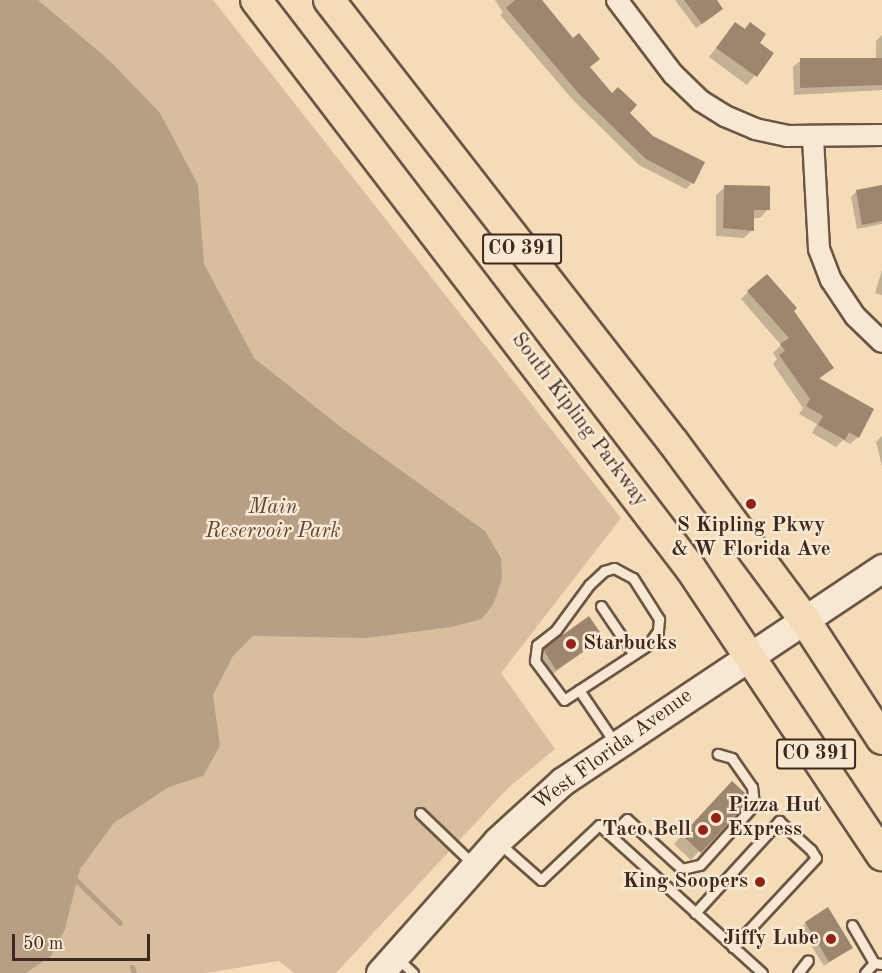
<!DOCTYPE html>
<html>
<head>
<meta charset="utf-8">
<style>
	body { margin:0 }
	#map { position:relative; width:882px; height:973px; overflow:hidden; background:#f5dcb9; font-family:"Old Standard TT",serif }
	div>[style] { position:absolute }
	.green>* { inset:0; background:#d6be9e }
	.water>* { inset:0; background:#b69f84 }
	.shadow>* { inset:0; background:#0003 }
	.stream>* { height:5px; margin:-2.5px; padding:0 2.5px; transform-origin:2.5px; border-radius:2.5px; background:#b69f84 }
	.building>* { inset:0; background:#9d866e }
	.roads { filter:drop-shadow(2px 0 #6b5644) drop-shadow(-2px 0 #6b5644) drop-shadow(0 2px #6b5644) drop-shadow(0 -2px #6b5644) }
	.lane>* { height:9px; margin:-4.5px; padding:0 4.5px; transform-origin:4.5px; border-radius:4.5px; background:#f8e8d2 }
	.street>* { height:20px; margin:-10px; padding:0 10px; transform-origin:10px; border-radius:10px; background:#f8e8d2 }
	.secondary>* { height:27px; margin:-13.5px; padding:0 13.5px; transform-origin:13.5px; border-radius:13.5px; background:#f8e8d2 }
	.primary>* { height:30px; margin:-15px; padding:0 15px; transform-origin:15px; border-radius:15px; background:#f5dcb9 }
	.dots>* { width:16px; height:16px; translate:-50% -50%; box-sizing:border-box; border:3px solid #f8e8d2; border-radius:50% }
	span { translate:-50% -50%; white-space:nowrap; text-align:center; line-height:1.15; -webkit-text-stroke:5px #f8e8d2; paint-order:stroke }
	.shield-label span { padding:2px 4px; background:#f8e8d2; border:2px solid; border-radius:4px; -webkit-text-stroke-width:0 }
	.shield-label { font-size:20px; color:#3d291d; font-weight:700 }
	.street-label { font-size:21px; color:#3d291d }
	.park-label { font-size:21px; color:#5c4737; font-style:italic }
	.poi-label { font-size:21px; color:#3d291d; font-weight:700 }
	.left { translate:0 -50%; text-align:left }
	.right { translate:-100% -50%; text-align:right }
	.scale { position:absolute; left:12px; top:934px; width:138px; height:27px; box-sizing:border-box; border:3px solid #3d291d; border-top:0; padding-left:8px; font-size:18px; line-height:21px; white-space:nowrap; color:#3d291d; -webkit-text-stroke:4px #f8e8d2; paint-order:stroke }
</style>
</head>
<body>
<div id="map">
	<div class="green">
		<div style="clip-path:polygon(0 0,213px 0,621px 518px,501px 673px,555px 749px,508px 788px,336px 973px,294px 973px,279px 961px,206px 973px,0 973px)"></div>
	</div>
	<div class="water">
		<div style="clip-path:polygon(0 0,38px 0,110px 61px,160px 113px,198px 185px,204px 264px,254px 358px,342px 428px,485px 531px,501px 558px,502px 578px,494px 603px,482px 619px,451px 627px,366px 638px,253px 636px,233px 656px,213px 695px,220px 746px,203px 776px,169px 787px,114px 823px,80px 869px,65px 929px,51px 956px,26px 973px,0 973px)"></div>
	</div>
	<div class="shadow">
		<div style="clip-path:polygon(495px 0,540px 0,573px 40px,598px 59px,589px 68px,692px 183px,686px 189px,639px 165px,573px 100px,500px 15px,503px 13px)"></div>
		<div style="clip-path:polygon(675px 0,715px 0,716px 14px,696px 28px)"></div>
		<div style="clip-path:polygon(735px 24px,772px 54px,747px 85px,709px 57px)"></div>
		<div style="clip-path:polygon(882px 35px,882px 90px,794px 95px,793px 67px,801px 60px,876px 59px,876px 41px)"></div>
		<div style="clip-path:polygon(725px 187px,768px 209px,760px 218px,752px 218px,752px 230px,744px 238px,716px 236px,716px 195px)"></div>
		<div style="clip-path:polygon(882px 187px,882px 224px,857px 229px,851px 197px,856px 192px)"></div>
		<div style="clip-path:polygon(882px 270px,882px 295px,875px 293px)"></div>
		<div style="clip-path:polygon(748px 292px,793px 311px,832px 368px,818px 380px,858px 437px,850px 444px,843px 440px,836px 447px,812px 433px,817px 424px,799px 414px,803px 408px,773px 364px,777px 359px,773px 353px,781px 345px,741px 299px)"></div>
		<div style="clip-path:polygon(882px 436px,882px 466px,876px 442px)"></div>
		<div style="clip-path:polygon(602px 638px,547px 678px,536px 658px,544px 650px)"></div>
		<div style="clip-path:polygon(723px 791px,745px 802px,691px 860px,674px 844px)"></div>
		<div style="clip-path:polygon(806px 923px,851px 948px,824px 966px,800px 928px)"></div>
	</div>
	<div class="stream">
		<div style="left:77px;top:881px;width:60px;rotate:44.3deg"></div>
		<div style="left:132px;top:967px;width:6px;rotate:72deg"></div>
	</div>
	<div class="building">
		<div style="clip-path:polygon(515px 0,542px 0,573px 38px,579px 33px,600px 59px,590px 67px,612px 93px,618px 87px,637px 105px,630px 113px,653px 136px,705px 162px,694px 184px,646px 159px,579px 94px,506px 8px)"></div>
		<div style="clip-path:polygon(684px 0,717px 0,723px 9px,702px 24px)"></div>
		<div style="clip-path:polygon(735px 22px,745px 29px,750px 22px,766px 34px,760px 43px,774px 53px,757px 77px,716px 48px)"></div>
		<div style="clip-path:polygon(800px 58px,882px 58px,882px 85px,800px 88px)"></div>
		<div style="clip-path:polygon(724px 185px,770px 186px,770px 210px,754px 210px,754px 231px,723px 228px)"></div>
		<div style="clip-path:polygon(882px 185px,882px 221px,862px 225px,856px 190px)"></div>
		<div style="clip-path:polygon(767px 274px,797px 308px,794px 311px,834px 368px,819px 378px,874px 409px,859px 438px,849px 432px,845px 440px,818px 425px,823px 416px,806px 406px,810px 399px,779px 355px,785px 351px,780px 344px,789px 338px,747px 291px)"></div>
		<div style="clip-path:polygon(589px 616px,604px 638px,556px 670px,543px 649px)"></div>
		<div style="clip-path:polygon(732px 781px,746px 794px,747px 803px,701px 853px,682px 835px)"></div>
		<div style="clip-path:polygon(828px 907px,853px 948px,829px 962px,805px 922px)"></div>
	</div>
	<div class="roads">
		<div class="lane">
			<div style="left:614px;top:568px;width:21px;rotate:28deg"></div>
			<div style="left:633px;top:578px;width:49px;rotate:57.6deg"></div>
			<div style="left:659px;top:619px;width:12px;rotate:95deg"></div>
			<div style="left:658px;top:631px;width:17px;rotate:126deg"></div>
			<div style="left:648px;top:645px;width:100px;rotate:146.8deg"></div>
			<div style="left:564px;top:700px;width:49px;rotate:-126.6deg"></div>
			<div style="left:535px;top:661px;width:16px;rotate:-83deg"></div>
			<div style="left:537px;top:645px;width:24px;rotate:-38deg"></div>
			<div style="left:556px;top:630px;width:56px;rotate:-53.7deg"></div>
			<div style="left:589px;top:585px;width:21px;rotate:-43deg"></div>
			<div style="left:604px;top:571px;width:10px;rotate:-17deg"></div>
			<div style="left:601px;top:606px;width:55px;rotate:56deg"></div>
			<div style="left:579px;top:690px;width:64px;rotate:55.8deg"></div>
			<div style="left:420px;top:813px;width:72px;rotate:43.9deg"></div>
			<div style="left:610px;top:835px;width:23px;rotate:-43deg"></div>
			<div style="left:627px;top:819px;width:74px;rotate:42.3deg"></div>
			<div style="left:682px;top:869px;width:18px;rotate:-13deg"></div>
			<div style="left:700px;top:865px;width:81px;rotate:-48deg"></div>
			<div style="left:754px;top:805px;width:18px;rotate:-96deg"></div>
			<div style="left:752px;top:787px;width:35px;rotate:-125deg"></div>
			<div style="left:732px;top:758px;width:15px;rotate:-164deg"></div>
			<div style="left:499px;top:843px;width:56px;rotate:41.4deg"></div>
			<div style="left:541px;top:880px;width:80px;rotate:-43.5deg"></div>
			<div style="left:599px;top:825px;width:220px;rotate:42.2deg"></div>
			<div style="left:695px;top:913px;width:125px;rotate:-47.6deg"></div>
			<div style="left:779px;top:821px;width:43px;rotate:42.2deg"></div>
			<div style="left:811px;top:850px;width:9px;rotate:58deg"></div>
			<div style="left:816px;top:858px;width:122px;rotate:133deg"></div>
			<div style="left:852px;top:925px;width:44px;rotate:59.9deg"></div>
			<div style="left:397px;top:958px;width:22px;rotate:43deg"></div>
			<div style="left:798px;top:973px;width:16px;rotate:-52deg"></div>
			<div style="left:865px;top:973px;width:13px;rotate:-48deg"></div>
			<div style="left:874px;top:963px;width:8px;rotate:7deg"></div>
		</div>
		<div class="street">
			<div style="left:617px;top:0;width:93px;rotate:52.9deg"></div>
			<div style="left:673px;top:74px;width:39px;rotate:44deg"></div>
			<div style="left:701px;top:101px;width:28px;rotate:32deg"></div>
			<div style="left:725px;top:116px;width:33px;rotate:23deg"></div>
			<div style="left:755px;top:129px;width:33px;rotate:12deg"></div>
			<div style="left:787px;top:136px;width:95px;rotate:-0.6deg"></div>
			<div style="left:813px;top:138px;width:111px;rotate:86.9deg"></div>
			<div style="left:819px;top:249px;width:33px;rotate:69deg"></div>
			<div style="left:831px;top:280px;width:43px;rotate:56.3deg"></div>
			<div style="left:855px;top:316px;width:37px;rotate:44deg"></div>
		</div>
		<div class="secondary">
			<div style="left:380px;top:973px;width:176px;rotate:-48.4deg"></div>
			<div style="left:497px;top:841px;width:89px;rotate:-42.3deg"></div>
			<div style="left:563px;top:781px;width:384px;rotate:-33.7deg"></div>
		</div>
		<div class="primary">
			<div style="left:256px;top:0;width:716px;rotate:52.6deg"></div>
			<div style="left:691px;top:569px;width:344px;rotate:56.3deg"></div>
			<div style="left:329px;top:0;width:560px;rotate:52.11deg"></div>
			<div style="left:673px;top:442px;width:220px;rotate:53.5deg"></div>
			<div style="left:804px;top:619px;width:143px;rotate:57deg"></div>
		</div>
	</div>
	<div class="dots">
		<div style="left:751px;top:504px;background:#8f2418"></div>
		<div style="left:571px;top:644px;background:#8f2418"></div>
		<div style="left:716px;top:818px;background:#8f2418"></div>
		<div style="left:703px;top:830px;background:#8f2418"></div>
		<div style="left:760px;top:882px;background:#8f2418"></div>
		<div style="left:831px;top:939px;background:#8f2418"></div>
	</div>
	<div class="shield-label">
		<span style="left:522px;top:249px">CO 391</span>
		<span style="left:816px;top:754px">CO 391</span>
	</div>
	<div class="street-label">
		<span style="left:579px;top:420px;rotate:53deg">South Kipling Parkway</span>
		<span style="left:613px;top:750px;rotate:-36deg">West Florida Avenue</span>
	</div>
	<div class="park-label">
		<span style="left:273px;top:520px">Main<br>Reservoir Park</span>
	</div>
	<div class="poi-label">
		<span style="left:751px;top:538px">S Kipling Pkwy<br>&amp; W Florida Ave</span>
		<span class="left" style="left:583px;top:644px">Starbucks</span>
		<span class="left" style="left:728px;top:818px">Pizza Hut<br>Express</span>
		<span class="right" style="left:691px;top:830px">Taco Bell</span>
		<span class="right" style="left:748px;top:882px">King Soopers</span>
		<span class="right" style="left:819px;top:939px">Jiffy Lube</span>
	</div>
	<div class="scale">50 m</div>
</div>
</body>
</html>
